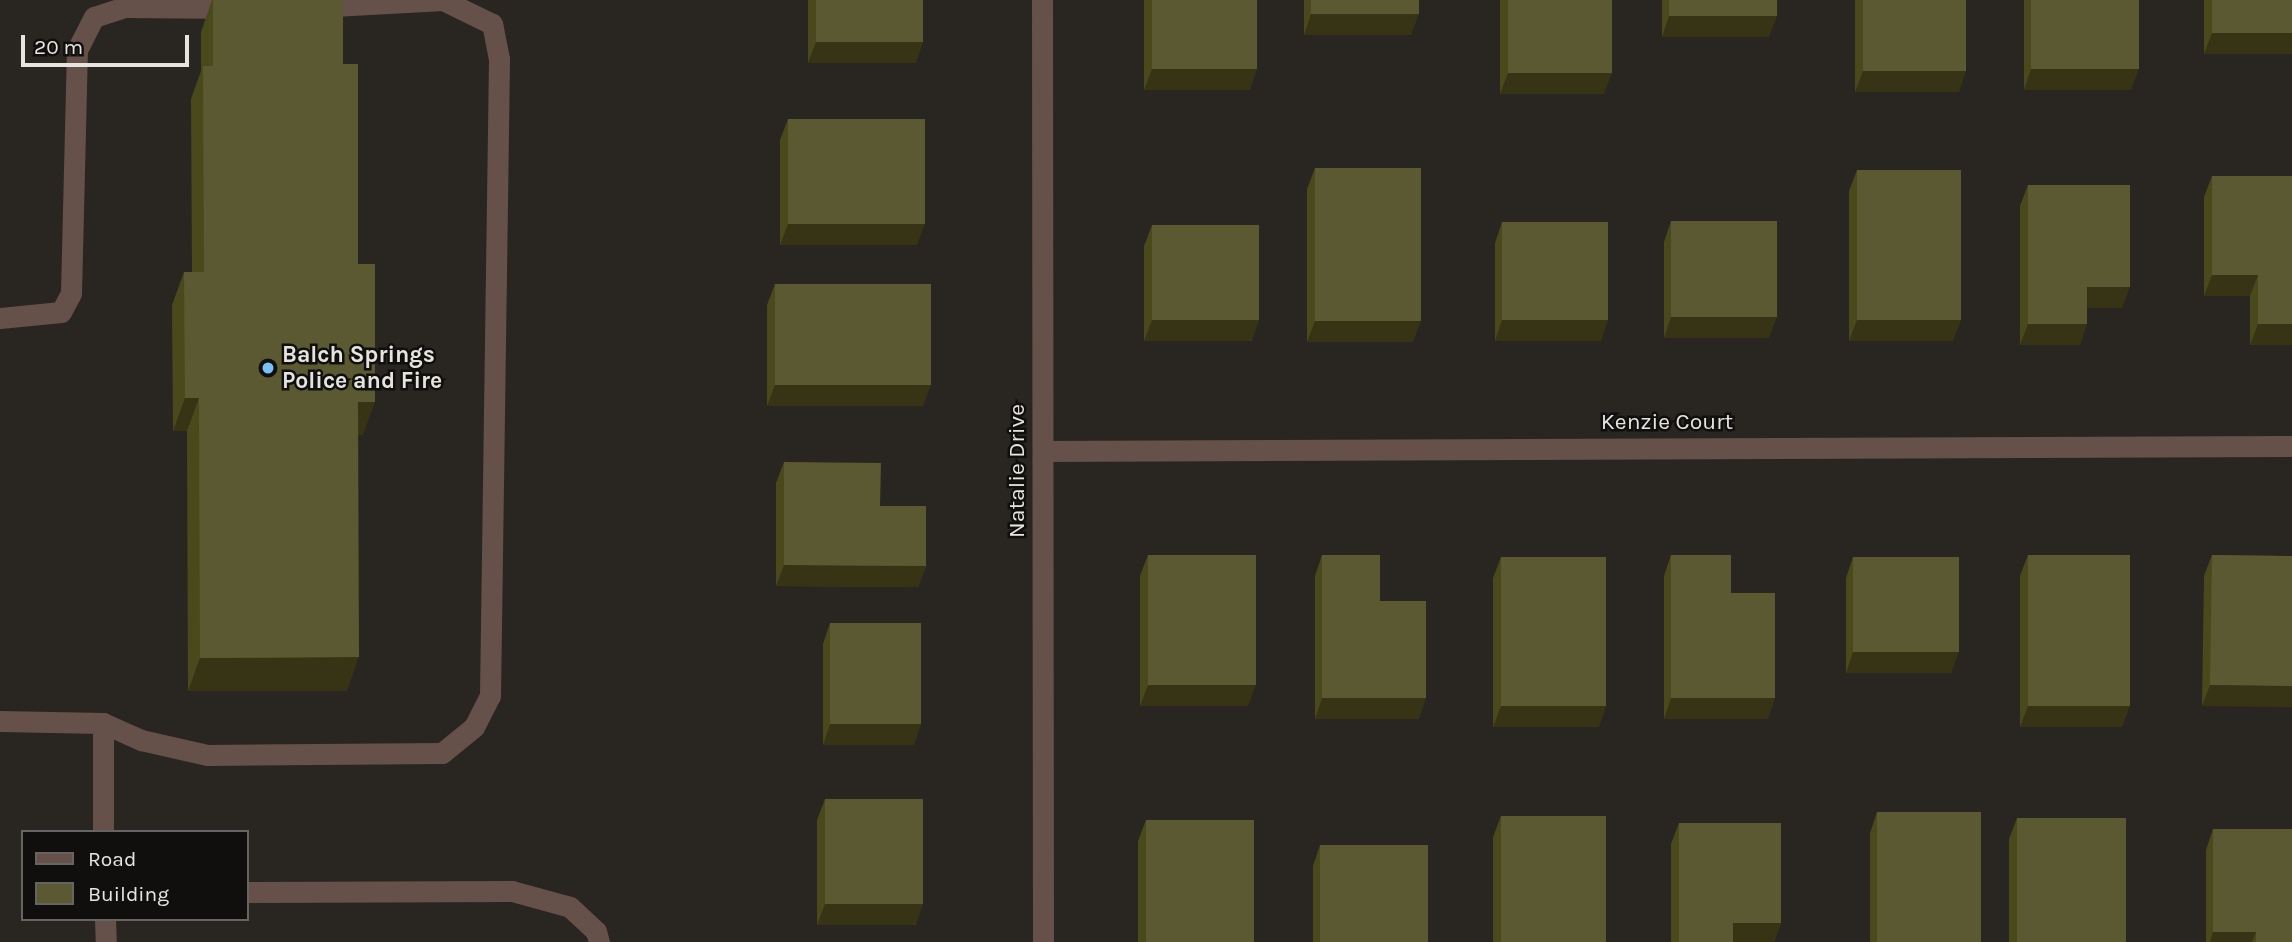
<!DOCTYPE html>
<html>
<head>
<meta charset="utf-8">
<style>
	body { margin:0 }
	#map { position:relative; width:2292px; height:942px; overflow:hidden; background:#292622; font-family:Karla,sans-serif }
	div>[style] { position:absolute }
	.lane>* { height:21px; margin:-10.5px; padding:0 10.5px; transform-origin:10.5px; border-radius:10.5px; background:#66514a }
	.street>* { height:21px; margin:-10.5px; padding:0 10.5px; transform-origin:10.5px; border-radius:10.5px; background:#66514a }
	.wall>* { inset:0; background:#4a491c }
	.shaded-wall>* { inset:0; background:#363415 }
	.building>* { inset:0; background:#5b5931 }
	.dots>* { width:19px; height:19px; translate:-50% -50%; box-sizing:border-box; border:4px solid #110f0d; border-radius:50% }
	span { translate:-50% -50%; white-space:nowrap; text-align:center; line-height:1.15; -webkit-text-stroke:5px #110f0d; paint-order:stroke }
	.poi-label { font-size:23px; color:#e6e4e1; font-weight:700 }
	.left { translate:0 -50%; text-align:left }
	.street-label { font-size:23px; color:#e6e4e1 }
	.legend { position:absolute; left:21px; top:830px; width:228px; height:91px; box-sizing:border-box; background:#110f0d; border:2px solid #666462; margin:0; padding:9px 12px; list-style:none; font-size:21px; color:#e6e4e1 }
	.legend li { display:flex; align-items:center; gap:14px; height:35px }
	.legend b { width:35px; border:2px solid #666462 }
	.scale { position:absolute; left:21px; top:35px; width:168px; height:32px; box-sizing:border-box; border:4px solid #e6e4e1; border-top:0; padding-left:9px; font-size:21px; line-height:24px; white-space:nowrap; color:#e6e4e1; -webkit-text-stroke:5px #110f0d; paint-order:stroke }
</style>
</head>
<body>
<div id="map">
	<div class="lane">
		<div style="left:0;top:318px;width:61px;rotate:-5.6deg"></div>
		<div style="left:61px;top:312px;width:21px;rotate:-62deg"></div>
		<div style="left:71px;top:293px;width:243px;rotate:-88.6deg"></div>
		<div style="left:77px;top:50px;width:37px;rotate:-63deg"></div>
		<div style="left:94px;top:17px;width:32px;rotate:-18deg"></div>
		<div style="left:124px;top:7px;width:113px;rotate:0.5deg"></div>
		<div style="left:0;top:721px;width:103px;rotate:1.1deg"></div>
		<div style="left:103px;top:723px;width:42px;rotate:24.1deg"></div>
		<div style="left:141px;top:740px;width:68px;rotate:12.8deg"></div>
		<div style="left:207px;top:755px;width:235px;rotate:-0.5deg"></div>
		<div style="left:442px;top:753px;width:41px;rotate:-39.1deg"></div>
		<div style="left:474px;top:727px;width:35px;rotate:-63deg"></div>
		<div style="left:490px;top:696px;width:637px;rotate:-89.19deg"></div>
		<div style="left:499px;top:59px;width:36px;rotate:-101deg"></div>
		<div style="left:492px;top:24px;width:55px;rotate:-153.9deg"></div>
		<div style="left:443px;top:0;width:128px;rotate:176.9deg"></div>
		<div style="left:103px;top:723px;width:109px;rotate:90deg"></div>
		<div style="left:247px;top:892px;width:265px;rotate:-0.2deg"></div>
		<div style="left:512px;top:891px;width:60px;rotate:15.4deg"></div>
		<div style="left:570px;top:907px;width:35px;rotate:43deg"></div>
		<div style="left:596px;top:931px;width:11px;rotate:75deg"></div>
		<div style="left:105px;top:919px;width:23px;rotate:88deg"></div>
	</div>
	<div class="street">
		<div style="left:1042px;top:0;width:942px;rotate:89.94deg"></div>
		<div style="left:1043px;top:451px;width:1249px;rotate:-0.23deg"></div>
	</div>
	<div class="wall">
		<div style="clip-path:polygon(212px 0,343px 0,343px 64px,358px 264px,363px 435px,358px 435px,347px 691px,188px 691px,187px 431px,173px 431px,172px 305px,184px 272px,192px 272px,191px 99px,201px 71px,201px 32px)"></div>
		<div style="clip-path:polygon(808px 0,923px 0,916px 63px,808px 63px)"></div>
		<div style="clip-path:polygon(1144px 0,1257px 0,1250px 90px,1144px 90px)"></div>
		<div style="clip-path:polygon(1304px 0,1419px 0,1411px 35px,1304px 35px)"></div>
		<div style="clip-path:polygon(1500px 0,1612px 0,1604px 94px,1500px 94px)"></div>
		<div style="clip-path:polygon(1662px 0,1777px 0,1769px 37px,1662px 37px)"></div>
		<div style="clip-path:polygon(1855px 0,1966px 0,1959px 92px,1855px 92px)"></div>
		<div style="clip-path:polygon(2024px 0,2139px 0,2131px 90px,2024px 90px)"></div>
		<div style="clip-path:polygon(2204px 0,2292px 0,2292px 54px,2204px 54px)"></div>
		<div style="clip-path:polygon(788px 119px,917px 245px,780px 245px,780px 140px)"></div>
		<div style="clip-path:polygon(1315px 168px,1413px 342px,1307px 342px,1307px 189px)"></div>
		<div style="clip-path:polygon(1857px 170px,1953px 341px,1849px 341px,1849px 191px)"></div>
		<div style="clip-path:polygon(2212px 176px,2292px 345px,2250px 345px,2250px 296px,2204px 296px,2204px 197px)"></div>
		<div style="clip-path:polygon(2028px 185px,2122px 308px,2087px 308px,2080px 345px,2020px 345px,2020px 206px)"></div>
		<div style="clip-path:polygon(1671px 221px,1769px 338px,1664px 338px,1664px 242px)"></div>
		<div style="clip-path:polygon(1502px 222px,1601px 341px,1495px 341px,1495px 243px)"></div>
		<div style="clip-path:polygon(1152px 225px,1252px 341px,1144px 341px,1144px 246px)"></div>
		<div style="clip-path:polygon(775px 284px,923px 406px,767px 406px,767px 305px)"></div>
		<div style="clip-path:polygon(784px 462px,880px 506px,926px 566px,918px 587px,776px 586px,776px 483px)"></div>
		<div style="clip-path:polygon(1148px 555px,1248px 706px,1140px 706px,1140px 576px)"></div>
		<div style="clip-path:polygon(1322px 555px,1380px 601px,1419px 719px,1315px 719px,1315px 576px)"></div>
		<div style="clip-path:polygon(1671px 555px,1731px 593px,1768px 719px,1664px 719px,1664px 576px)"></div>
		<div style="clip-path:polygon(2028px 555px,2122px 727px,2020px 727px,2020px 576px)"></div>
		<div style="clip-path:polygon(2212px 555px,2292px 556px,2202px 706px,2204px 576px)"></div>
		<div style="clip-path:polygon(1501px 557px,1599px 727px,1493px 727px,1493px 578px)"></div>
		<div style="clip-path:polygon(1853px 557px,1951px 673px,1846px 673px,1846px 578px)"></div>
		<div style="clip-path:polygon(830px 623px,914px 745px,823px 745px,823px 644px)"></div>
		<div style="clip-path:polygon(825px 799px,916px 925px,817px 925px,817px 820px)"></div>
		<div style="clip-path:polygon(1877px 812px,1981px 942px,1870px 942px,1870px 833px)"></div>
		<div style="clip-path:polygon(1501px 816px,1606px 942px,1493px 942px,1493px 837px)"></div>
		<div style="clip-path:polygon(2017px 818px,2126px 942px,2009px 942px,2009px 839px)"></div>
		<div style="clip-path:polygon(1146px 820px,1254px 942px,1138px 942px,1138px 841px)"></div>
		<div style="clip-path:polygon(1679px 823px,1781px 923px,1774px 942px,1671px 942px,1671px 844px)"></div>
		<div style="clip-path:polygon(2213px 829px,2292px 942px,2206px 942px,2206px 850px)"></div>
		<div style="clip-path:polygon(1320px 845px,1428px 942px,1313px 942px,1313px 866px)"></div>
	</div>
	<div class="shaded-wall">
		<div style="clip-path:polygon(1311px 14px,1419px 14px,1411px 35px,1304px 35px)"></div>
		<div style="clip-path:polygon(1669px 16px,1777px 16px,1769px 37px,1662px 37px)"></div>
		<div style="clip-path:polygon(2212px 33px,2292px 33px,2292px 54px,2204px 54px)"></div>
		<div style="clip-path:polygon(816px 42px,923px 42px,916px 63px,808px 63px)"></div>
		<div style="clip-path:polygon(1152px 69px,1257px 69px,1250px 90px,1144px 90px)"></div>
		<div style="clip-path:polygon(2031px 69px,2139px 69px,2131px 90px,2024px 90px)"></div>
		<div style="clip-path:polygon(1863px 71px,1966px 71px,1959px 92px,1855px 92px)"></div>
		<div style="clip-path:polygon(1508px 73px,1612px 73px,1604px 94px,1500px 94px)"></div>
		<div style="clip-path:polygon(788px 224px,925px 224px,917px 245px,780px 245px)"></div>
		<div style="clip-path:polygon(2212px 275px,2258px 275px,2250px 296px,2204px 296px)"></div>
		<div style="clip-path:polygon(2087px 287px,2130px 287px,2122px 308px,2080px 308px)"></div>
		<div style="clip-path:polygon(1671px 317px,1777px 317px,1769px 338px,1664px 338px)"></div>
		<div style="clip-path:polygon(1152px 320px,1259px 320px,1252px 341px,1144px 341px)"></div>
		<div style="clip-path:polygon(1502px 320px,1608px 320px,1601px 341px,1495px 341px)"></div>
		<div style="clip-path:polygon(1857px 320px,1961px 320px,1953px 341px,1849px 341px)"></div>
		<div style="clip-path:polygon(1315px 321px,1421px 321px,1413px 342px,1307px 342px)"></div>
		<div style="clip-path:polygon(2028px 324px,2087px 324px,2080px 345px,2020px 345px)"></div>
		<div style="clip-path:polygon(2258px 324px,2292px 324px,2292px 345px,2250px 345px)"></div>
		<div style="clip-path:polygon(775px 385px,931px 385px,923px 406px,767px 406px)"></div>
		<div style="clip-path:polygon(185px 398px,199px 398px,187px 431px,173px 431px)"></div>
		<div style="clip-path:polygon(358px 402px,375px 402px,363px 435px,346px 435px)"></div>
		<div style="clip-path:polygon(784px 565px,926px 566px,918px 587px,776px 586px)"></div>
		<div style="clip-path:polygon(1853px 652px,1959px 652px,1951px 673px,1846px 673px)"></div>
		<div style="clip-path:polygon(359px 657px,347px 691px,188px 691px,200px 658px)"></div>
		<div style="clip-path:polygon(1148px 685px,1256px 685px,1248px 706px,1140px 706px)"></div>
		<div style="clip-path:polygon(2210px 685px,2292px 686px,2292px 707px,2202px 706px)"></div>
		<div style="clip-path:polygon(1322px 698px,1426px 698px,1419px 719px,1315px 719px)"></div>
		<div style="clip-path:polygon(1671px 698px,1775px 698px,1768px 719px,1664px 719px)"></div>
		<div style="clip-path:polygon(1501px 706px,1606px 706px,1599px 727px,1493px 727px)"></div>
		<div style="clip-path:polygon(2028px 706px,2130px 706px,2122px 727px,2020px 727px)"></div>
		<div style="clip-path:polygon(830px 724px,921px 724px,914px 745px,823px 745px)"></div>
		<div style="clip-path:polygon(825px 904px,923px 904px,916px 925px,817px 925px)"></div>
		<div style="clip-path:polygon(1733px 923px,1781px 923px,1774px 942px,1726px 942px)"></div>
		<div style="clip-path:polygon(2213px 932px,2256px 932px,2252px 942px,2210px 942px)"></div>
	</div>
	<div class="building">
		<div style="clip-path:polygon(213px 0,343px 0,343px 64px,358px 64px,358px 264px,375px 264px,375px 402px,358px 402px,359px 657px,200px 658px,199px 398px,185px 398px,184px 272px,204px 272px,203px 66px,213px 66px)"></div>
		<div style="clip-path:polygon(816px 0,923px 0,923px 42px,816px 42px)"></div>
		<div style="clip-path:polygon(1152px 0,1257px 0,1257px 69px,1152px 69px)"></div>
		<div style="clip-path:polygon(1311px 0,1419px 0,1419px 14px,1311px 14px)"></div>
		<div style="clip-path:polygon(1508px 0,1612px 0,1612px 73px,1508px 73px)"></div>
		<div style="clip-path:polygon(1669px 0,1777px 0,1777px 16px,1669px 16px)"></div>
		<div style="clip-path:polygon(1863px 0,1966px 0,1966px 71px,1863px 71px)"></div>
		<div style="clip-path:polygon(2031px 0,2139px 0,2139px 69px,2031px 69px)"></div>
		<div style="clip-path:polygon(2212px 0,2292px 0,2292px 33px,2212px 33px)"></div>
		<div style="clip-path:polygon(788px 119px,925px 119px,925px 224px,788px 224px)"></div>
		<div style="clip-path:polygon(1315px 168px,1421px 168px,1421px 321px,1315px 321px)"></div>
		<div style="clip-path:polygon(1857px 170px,1961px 170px,1961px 320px,1857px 320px)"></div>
		<div style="clip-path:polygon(2212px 176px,2292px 176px,2292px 324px,2258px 324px,2258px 275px,2212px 275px)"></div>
		<div style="clip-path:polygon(2028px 185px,2130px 185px,2130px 287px,2087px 287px,2087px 324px,2028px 324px)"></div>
		<div style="clip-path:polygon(1671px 221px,1777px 221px,1777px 317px,1671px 317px)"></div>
		<div style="clip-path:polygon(1502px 222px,1608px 222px,1608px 320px,1502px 320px)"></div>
		<div style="clip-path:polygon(1152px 225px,1259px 225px,1259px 320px,1152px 320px)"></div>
		<div style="clip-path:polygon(775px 284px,931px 284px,931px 385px,775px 385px)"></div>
		<div style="clip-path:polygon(784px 462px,881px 463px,880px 506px,926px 506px,926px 566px,784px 565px)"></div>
		<div style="clip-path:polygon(1148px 555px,1256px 555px,1256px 685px,1148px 685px)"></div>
		<div style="clip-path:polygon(1322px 555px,1380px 555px,1380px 601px,1426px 601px,1426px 698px,1322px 698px)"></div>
		<div style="clip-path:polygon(1671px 555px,1731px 555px,1731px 593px,1775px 593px,1775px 698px,1671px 698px)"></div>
		<div style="clip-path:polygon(2028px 555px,2130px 555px,2130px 706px,2028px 706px)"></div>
		<div style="clip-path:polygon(2212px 555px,2292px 556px,2292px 686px,2210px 685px)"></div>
		<div style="clip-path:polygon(1501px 557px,1606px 557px,1606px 706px,1501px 706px)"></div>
		<div style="clip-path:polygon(1853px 557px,1959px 557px,1959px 652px,1853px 652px)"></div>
		<div style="clip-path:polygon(830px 623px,921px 623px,921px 724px,830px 724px)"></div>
		<div style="clip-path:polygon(825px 799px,923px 799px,923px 904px,825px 904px)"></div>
		<div style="clip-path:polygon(1877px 812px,1981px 812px,1981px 942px,1877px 942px)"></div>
		<div style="clip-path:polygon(1501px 816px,1606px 816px,1606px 942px,1501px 942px)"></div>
		<div style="clip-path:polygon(2017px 818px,2126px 818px,2126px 942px,2017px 942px)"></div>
		<div style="clip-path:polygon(1146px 820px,1254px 820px,1254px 942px,1146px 942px)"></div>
		<div style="clip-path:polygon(1679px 823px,1781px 823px,1781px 923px,1733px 923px,1733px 942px,1679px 942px)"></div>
		<div style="clip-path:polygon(2213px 829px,2292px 829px,2292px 942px,2256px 942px,2256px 932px,2213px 932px)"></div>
		<div style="clip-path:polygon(1320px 845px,1428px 845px,1428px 942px,1320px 942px)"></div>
	</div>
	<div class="dots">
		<div style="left:268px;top:368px;background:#79bff8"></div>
	</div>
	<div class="poi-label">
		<span class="left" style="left:282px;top:368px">Balch Springs<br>Police and Fire</span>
	</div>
	<div class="street-label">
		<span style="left:1667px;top:422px">Kenzie Court</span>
		<span style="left:1017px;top:471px;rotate:-90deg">Natalie Drive</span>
	</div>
	<ul class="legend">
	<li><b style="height:9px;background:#66514a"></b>Road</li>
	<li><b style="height:19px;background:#5b5931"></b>Building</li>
	</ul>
	<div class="scale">20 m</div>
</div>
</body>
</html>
